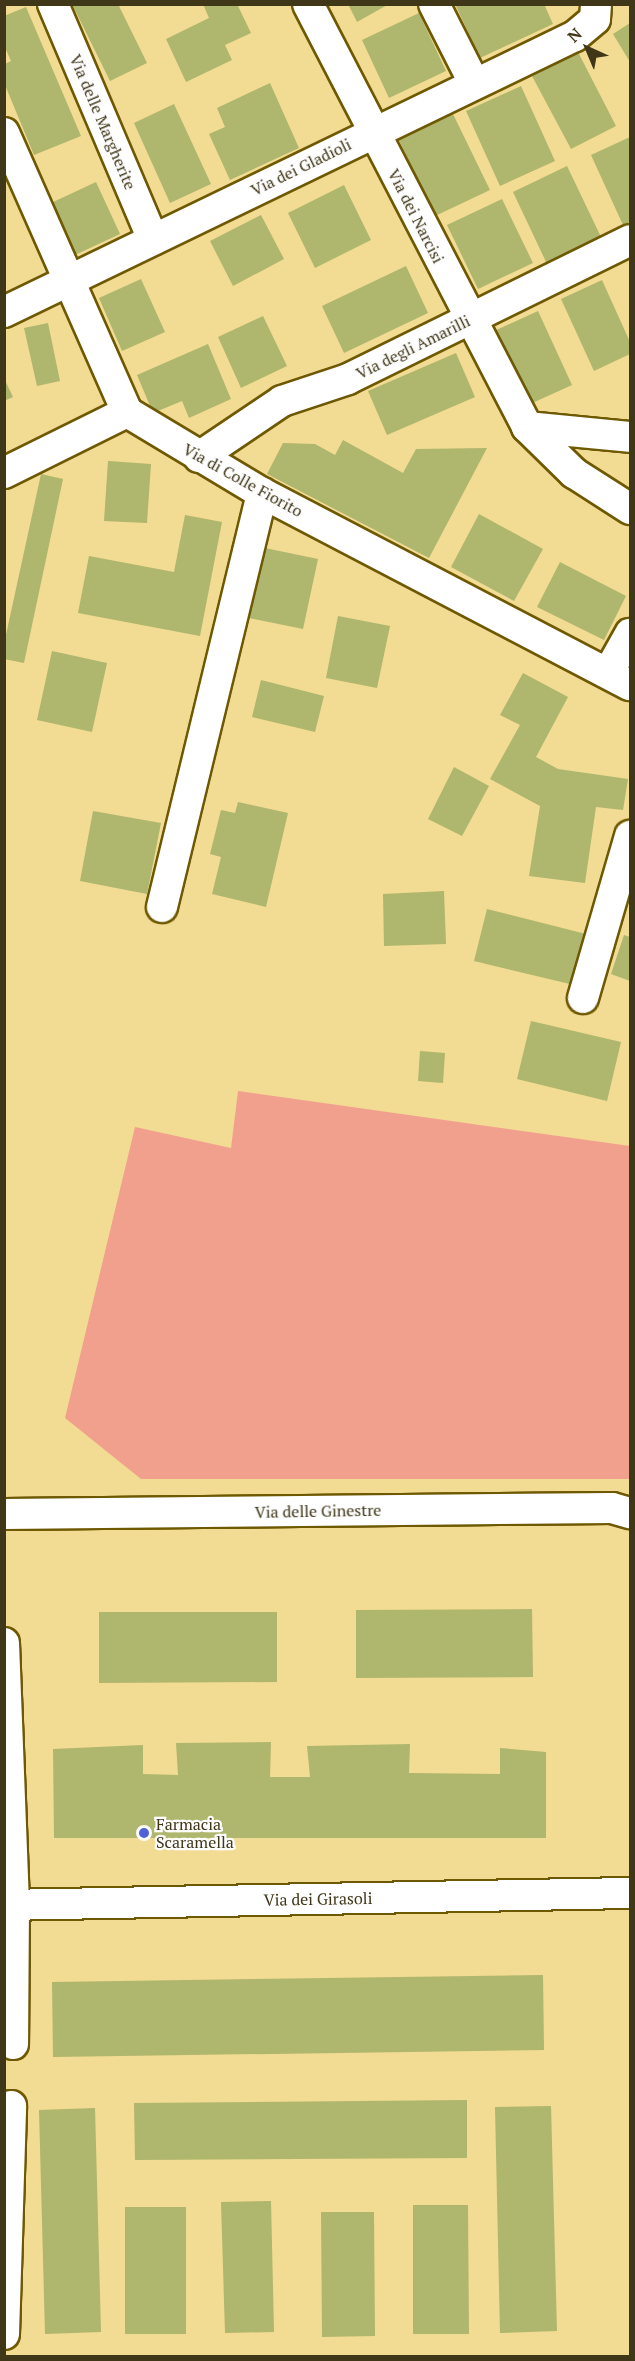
<!DOCTYPE html>
<html>
<head>
<meta charset="utf-8">
<style>
	body { margin:0 }
	#map { position:relative; width:635px; height:2361px; overflow:hidden; background:#f2db92; font-family:"PT Serif",serif }
	div>[style] { position:absolute }
	.green>* { inset:0; background:#f2a08e }
	.building>* { inset:0; background:#afb66d }
	.roads { filter:drop-shadow(2px 0 #6e5902) drop-shadow(-2px 0 #6e5902) drop-shadow(0 2px #6e5902) drop-shadow(0 -2px #6e5902) }
	.minor>* { height:30px; margin:-15px; padding:0 15px; transform-origin:15px; border-radius:15px; background:#fff }
	.dots>* { width:16px; height:16px; translate:-50% -50%; box-sizing:border-box; border:3px solid #fdfdfd; border-radius:50% }
	span { translate:-50% -50%; white-space:nowrap; text-align:center; line-height:1.15; -webkit-text-stroke:4.5px #fdfdfd; paint-order:stroke }
	.street-label { font-size:16px; color:#403618 }
	.poi-label { font-size:16px; color:#403618 }
	.left { translate:0 -50%; text-align:left }
	.frame { position:absolute; inset:0; border:6px solid #403618; pointer-events:none }
	.north { position:absolute; left:557px; top:18px; width:60px; height:60px; -webkit-text-stroke:4px #fdfdfd; paint-order:stroke; rotate:316deg; font-size:16px; font-weight:700; line-height:24px; text-align:center; color:#403618 }
	.north::after { content:''; display:block; margin:auto; width:21px; height:27px; background:#403618; clip-path:polygon(50% 0,100% 100%,50% 72%,0 100%) }
</style>
</head>
<body>
<div id="map">
	<div class="green">
		<div style="clip-path:polygon(238px 1091px,630px 1146px,630px 1479px,141px 1479px,65px 1418px,135px 1127px,231px 1148px)"></div>
	</div>
	<div class="building">
		<div style="clip-path:polygon(72px 4px,118px 4px,147px 63px,110px 81px)"></div>
		<div style="clip-path:polygon(203px 4px,237px 4px,251px 33px,225px 45px,232px 60px,186px 82px,166px 39px,209px 18px)"></div>
		<div style="clip-path:polygon(348px 4px,389px 4px,357px 22px)"></div>
		<div style="clip-path:polygon(455px 4px,544px 4px,553px 24px,480px 58px)"></div>
		<div style="clip-path:polygon(26px 7px,81px 136px,34px 155px,5px 85px,5px 64px,11px 61px,4px 45px,4px 16px)"></div>
		<div style="clip-path:polygon(419px 13px,446px 71px,389px 98px,362px 40px)"></div>
		<div style="clip-path:polygon(630px 23px,630px 62px,613px 34px)"></div>
		<div style="clip-path:polygon(578px 52px,616px 126px,571px 149px,532px 76px)"></div>
		<div style="clip-path:polygon(270px 83px,299px 148px,230px 180px,209px 134px,225px 127px,217px 108px)"></div>
		<div style="clip-path:polygon(521px 86px,555px 161px,500px 186px,466px 111px)"></div>
		<div style="clip-path:polygon(174px 104px,211px 184px,170px 203px,134px 123px)"></div>
		<div style="clip-path:polygon(452px 112px,490px 190px,435px 216px,398px 138px)"></div>
		<div style="clip-path:polygon(630px 137px,630px 222px,623px 225px,591px 155px)"></div>
		<div style="clip-path:polygon(567px 166px,601px 237px,547px 264px,513px 192px)"></div>
		<div style="clip-path:polygon(96px 182px,120px 234px,75px 255px,51px 203px)"></div>
		<div style="clip-path:polygon(344px 185px,371px 240px,315px 268px,288px 213px)"></div>
		<div style="clip-path:polygon(502px 199px,533px 263px,478px 289px,447px 225px)"></div>
		<div style="clip-path:polygon(261px 215px,284px 259px,233px 286px,210px 241px)"></div>
		<div style="clip-path:polygon(406px 266px,428px 313px,344px 353px,322px 306px)"></div>
		<div style="clip-path:polygon(141px 279px,165px 332px,122px 351px,99px 298px)"></div>
		<div style="clip-path:polygon(602px 280px,630px 342px,630px 354px,594px 371px,561px 299px)"></div>
		<div style="clip-path:polygon(538px 311px,572px 385px,528px 405px,494px 331px)"></div>
		<div style="clip-path:polygon(263px 316px,287px 366px,241px 388px,218px 337px)"></div>
		<div style="clip-path:polygon(48px 323px,60px 381px,37px 386px,24px 328px)"></div>
		<div style="clip-path:polygon(208px 344px,231px 399px,189px 418px,182px 401px,153px 413px,137px 375px)"></div>
		<div style="clip-path:polygon(456px 353px,475px 397px,387px 435px,368px 391px)"></div>
		<div style="clip-path:polygon(4px 378px,13px 397px,4px 401px)"></div>
		<div style="clip-path:polygon(343px 440px,403px 473px,416px 449px,487px 448px,429px 558px,267px 474px,283px 443px,315px 444px,335px 455px)"></div>
		<div style="clip-path:polygon(108px 461px,151px 464px,147px 523px,104px 521px)"></div>
		<div style="clip-path:polygon(41px 474px,63px 479px,24px 663px,4px 659px,4px 644px)"></div>
		<div style="clip-path:polygon(479px 514px,543px 549px,514px 601px,451px 567px)"></div>
		<div style="clip-path:polygon(185px 515px,222px 522px,200px 636px,78px 613px,89px 556px,174px 572px)"></div>
		<div style="clip-path:polygon(265px 548px,318px 559px,303px 629px,249px 618px)"></div>
		<div style="clip-path:polygon(560px 562px,626px 596px,604px 640px,537px 607px)"></div>
		<div style="clip-path:polygon(338px 616px,390px 626px,377px 688px,326px 678px)"></div>
		<div style="clip-path:polygon(52px 651px,107px 663px,92px 732px,37px 720px)"></div>
		<div style="clip-path:polygon(523px 673px,568px 697px,536px 757px,558px 769px,628px 779px,623px 810px,596px 807px,585px 883px,529px 876px,540px 806px,490px 779px,520px 725px,500px 715px)"></div>
		<div style="clip-path:polygon(261px 680px,324px 696px,315px 732px,252px 717px)"></div>
		<div style="clip-path:polygon(454px 767px,489px 786px,462px 836px,428px 819px)"></div>
		<div style="clip-path:polygon(238px 802px,288px 813px,266px 907px,212px 894px,221px 857px,210px 854px,221px 810px,235px 813px)"></div>
		<div style="clip-path:polygon(93px 811px,161px 823px,147px 894px,80px 881px)"></div>
		<div style="clip-path:polygon(444px 891px,446px 944px,384px 946px,383px 894px)"></div>
		<div style="clip-path:polygon(487px 909px,586px 934px,574px 985px,474px 961px)"></div>
		<div style="clip-path:polygon(624px 935px,630px 937px,630px 981px,611px 974px)"></div>
		<div style="clip-path:polygon(531px 1021px,621px 1042px,607px 1101px,517px 1079px)"></div>
		<div style="clip-path:polygon(420px 1051px,445px 1053px,443px 1083px,418px 1081px)"></div>
		<div style="clip-path:polygon(532px 1609px,533px 1677px,356px 1678px,356px 1610px)"></div>
		<div style="clip-path:polygon(99px 1612px,277px 1612px,277px 1682px,99px 1683px)"></div>
		<div style="clip-path:polygon(271px 1742px,270px 1777px,310px 1777px,307px 1746px,410px 1744px,409px 1773px,500px 1774px,500px 1748px,546px 1752px,546px 1838px,54px 1838px,53px 1749px,143px 1745px,143px 1774px,178px 1775px,176px 1743px)"></div>
		<div style="clip-path:polygon(543px 1975px,544px 2050px,53px 2057px,52px 1982px)"></div>
		<div style="clip-path:polygon(467px 2100px,467px 2158px,135px 2160px,134px 2103px)"></div>
		<div style="clip-path:polygon(551px 2106px,557px 2331px,500px 2333px,495px 2107px)"></div>
		<div style="clip-path:polygon(95px 2108px,101px 2332px,45px 2334px,39px 2110px)"></div>
		<div style="clip-path:polygon(271px 2201px,274px 2332px,225px 2333px,221px 2202px)"></div>
		<div style="clip-path:polygon(413px 2205px,468px 2205px,469px 2334px,413px 2334px)"></div>
		<div style="clip-path:polygon(125px 2207px,186px 2207px,186px 2334px,125px 2334px)"></div>
		<div style="clip-path:polygon(321px 2212px,374px 2212px,375px 2336px,322px 2337px)"></div>
	</div>
	<div class="roads">
		<div class="minor">
			<div style="left:53px;top:4px;width:256px;rotate:67deg"></div>
			<div style="left:308px;top:4px;width:476px;rotate:62.6deg"></div>
			<div style="left:527px;top:427px;width:66px;rotate:44.4deg"></div>
			<div style="left:574px;top:473px;width:67px;rotate:32.7deg"></div>
			<div style="left:434px;top:4px;width:86px;rotate:63.1deg"></div>
			<div style="left:4px;top:133px;width:305px;rotate:66.2deg"></div>
			<div style="left:127px;top:412px;width:157px;rotate:31deg"></div>
			<div style="left:262px;top:493px;width:415px;rotate:27.6deg"></div>
			<div style="left:4px;top:312px;width:634px;rotate:-25.8deg"></div>
			<div style="left:575px;top:36px;width:26px;rotate:-40deg"></div>
			<div style="left:595px;top:19px;width:15px;rotate:-86deg"></div>
			<div style="left:527px;top:427px;width:103px;rotate:5.5deg"></div>
			<div style="left:199px;top:457px;width:100px;rotate:-34deg"></div>
			<div style="left:282px;top:401px;width:70px;rotate:-18.4deg"></div>
			<div style="left:348px;top:379px;width:314px;rotate:-26.2deg"></div>
			<div style="left:4px;top:473px;width:137px;rotate:-26.4deg"></div>
			<div style="left:608px;top:673px;width:45px;rotate:-60.6deg"></div>
			<div style="left:162px;top:907px;width:426px;rotate:-76.4deg"></div>
			<div style="left:583px;top:998px;width:169px;rotate:-73.8deg"></div>
			<div style="left:4px;top:1514px;width:608px;rotate:-0.57deg"></div>
			<div style="left:612px;top:1508px;width:19px;rotate:16deg"></div>
			<div style="left:4px;top:1643px;width:262px;rotate:87.8deg"></div>
			<div style="left:14px;top:1905px;width:139px;rotate:90.4deg"></div>
			<div style="left:4px;top:1905px;width:626px;rotate:-1.1deg"></div>
			<div style="left:4px;top:2334px;width:228px;rotate:-88.2deg"></div>
		</div>
	</div>
	<div class="dots">
		<div style="left:144px;top:1833px;background:#5162d8"></div>
	</div>
	<div class="street-label">
		<span style="left:103px;top:122px;rotate:67deg">Via delle Margherite</span>
		<span style="left:301px;top:167px;rotate:-26deg">Via dei Gladioli</span>
		<span style="left:416px;top:216px;rotate:63deg">Via dei Narcisi</span>
		<span style="left:413px;top:347px;rotate:-26deg">Via degli Amarilli</span>
		<span style="left:243px;top:480px;rotate:29deg">Via di Colle Fiorito</span>
		<span style="left:318px;top:1511px;rotate:-1deg">Via delle Ginestre</span>
		<span style="left:318px;top:1899px;rotate:-1deg">Via dei Girasoli</span>
	</div>
	<div class="poi-label">
		<span class="left" style="left:156px;top:1833px">Farmacia<br>Scaramella</span>
	</div>
	<div class="frame"></div>
	<div class="north">N</div>
</div>
</body>
</html>
